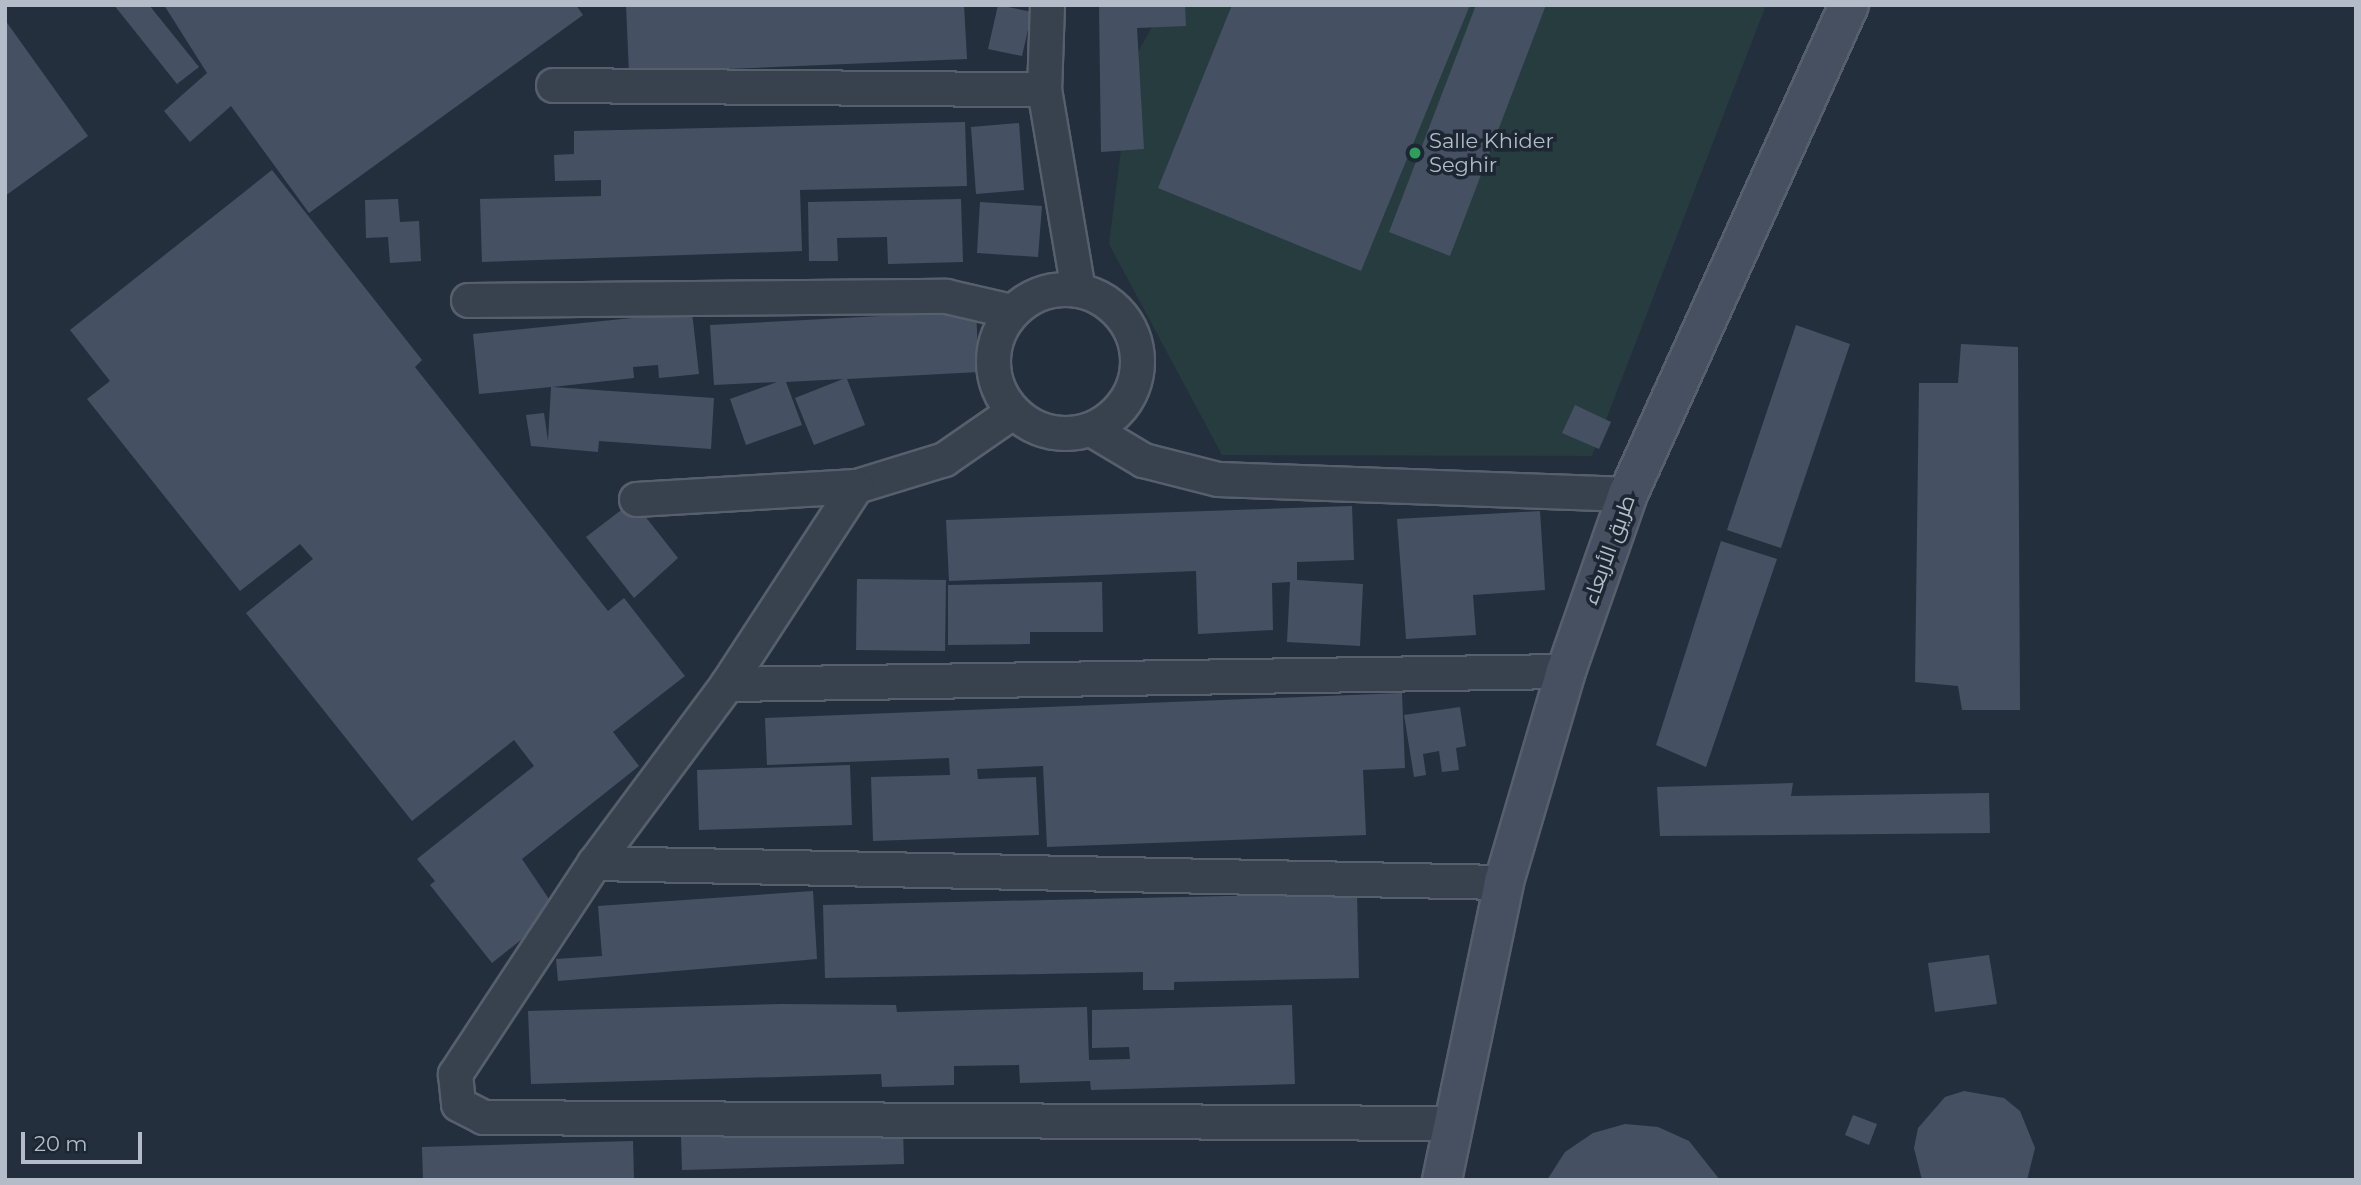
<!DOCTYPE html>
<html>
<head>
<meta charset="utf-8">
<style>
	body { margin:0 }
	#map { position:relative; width:2361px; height:1185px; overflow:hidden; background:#242f3e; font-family:Montserrat,Cairo,sans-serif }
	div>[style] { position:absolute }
	.green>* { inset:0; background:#263c3f }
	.building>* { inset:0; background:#455162 }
	.roads { filter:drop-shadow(2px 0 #565f6c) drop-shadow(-2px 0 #565f6c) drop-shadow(0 2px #565f6c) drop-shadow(0 -2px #565f6c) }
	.minor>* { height:33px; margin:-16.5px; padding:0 16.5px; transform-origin:16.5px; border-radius:16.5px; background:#38414e }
	.minor>.ring { margin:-16.5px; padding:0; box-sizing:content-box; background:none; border:33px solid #38414e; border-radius:50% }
	.secondary>* { height:38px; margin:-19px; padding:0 19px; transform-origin:19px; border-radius:19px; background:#465061 }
	.dots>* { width:19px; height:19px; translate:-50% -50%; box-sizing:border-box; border:4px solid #1d2633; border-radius:50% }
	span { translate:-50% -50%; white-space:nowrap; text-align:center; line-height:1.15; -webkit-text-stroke:7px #1d2633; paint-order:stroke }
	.poi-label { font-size:21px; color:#b4bcc9 }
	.left { translate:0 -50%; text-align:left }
	.street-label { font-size:21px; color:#b4bcc9 }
	.frame { position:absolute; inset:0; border:7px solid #b4bcc9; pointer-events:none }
	.scale { position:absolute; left:21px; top:1132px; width:121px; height:32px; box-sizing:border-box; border:4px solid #b4bcc9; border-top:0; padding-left:9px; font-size:21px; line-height:24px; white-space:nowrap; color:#b4bcc9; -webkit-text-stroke:5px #1d2633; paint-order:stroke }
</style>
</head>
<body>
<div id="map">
	<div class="green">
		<div style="clip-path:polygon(1164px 5px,1766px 5px,1592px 456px,1222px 455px,1109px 244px,1132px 63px)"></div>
	</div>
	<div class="building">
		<div style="clip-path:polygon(114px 5px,149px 5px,199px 67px,177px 84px)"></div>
		<div style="clip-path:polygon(164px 5px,576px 5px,583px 15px,309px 213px,231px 106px,190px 142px,164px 111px,207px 73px)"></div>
		<div style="clip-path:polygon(626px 5px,964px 5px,967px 59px,629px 73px)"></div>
		<div style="clip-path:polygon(998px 5px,1032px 12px,1022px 56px,988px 49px)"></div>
		<div style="clip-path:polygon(1099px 5px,1185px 5px,1186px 26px,1137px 28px,1144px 149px,1101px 152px)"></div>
		<div style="clip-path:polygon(1232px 5px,1470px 5px,1361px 271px,1158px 188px)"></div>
		<div style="clip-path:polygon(1476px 5px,1546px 5px,1450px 256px,1389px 232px)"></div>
		<div style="clip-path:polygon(5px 20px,88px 136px,5px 196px)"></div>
		<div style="clip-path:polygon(965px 122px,967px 186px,800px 190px,802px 251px,482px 262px,480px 199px,601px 196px,601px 180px,555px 181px,554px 155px,574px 154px,574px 131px)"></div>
		<div style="clip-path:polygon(1019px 123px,1024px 190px,976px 194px,971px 127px)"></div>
		<div style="clip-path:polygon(272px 170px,422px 360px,415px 367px,608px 611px,624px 598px,685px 676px,613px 732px,639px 766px,522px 859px,557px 911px,492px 963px,430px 885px,435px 881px,417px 859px,534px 766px,514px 740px,412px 821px,246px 613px,313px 559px,300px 544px,240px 591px,87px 399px,110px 381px,70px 330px)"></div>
		<div style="clip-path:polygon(398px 199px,400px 222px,419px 221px,421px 261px,390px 263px,388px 237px,366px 238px,365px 200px)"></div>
		<div style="clip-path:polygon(961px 199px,963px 262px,888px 264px,887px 237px,837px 238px,838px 261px,809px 261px,808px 202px)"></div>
		<div style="clip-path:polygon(980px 202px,1042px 206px,1038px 257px,977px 253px)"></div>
		<div style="clip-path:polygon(976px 311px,979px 372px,847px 379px,865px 425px,814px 445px,795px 398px,843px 379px,786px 382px,802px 425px,746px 445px,730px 399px,777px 382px,714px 385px,710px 325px)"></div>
		<div style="clip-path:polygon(692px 312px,699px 374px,659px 378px,658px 365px,633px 367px,634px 378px,552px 387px,714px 398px,711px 449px,599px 441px,598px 452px,531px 446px,526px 415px,544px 413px,548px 441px,551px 387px,479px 394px,473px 334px)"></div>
		<div style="clip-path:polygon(1796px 325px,1850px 344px,1781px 548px,1727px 530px)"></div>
		<div style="clip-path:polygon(1961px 344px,2018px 347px,2020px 710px,1962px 710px,1958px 686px,1915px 682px,1919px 383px,1958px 383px)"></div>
		<div style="clip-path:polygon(1575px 405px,1611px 422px,1599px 449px,1562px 433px)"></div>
		<div style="clip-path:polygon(633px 501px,678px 558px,634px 598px,586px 537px)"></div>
		<div style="clip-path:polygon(1352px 506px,1354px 560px,1297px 562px,1297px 580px,1363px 584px,1360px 646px,1287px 642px,1290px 582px,1272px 583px,1273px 630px,1198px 634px,1196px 571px,949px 581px,946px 520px)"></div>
		<div style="clip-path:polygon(1540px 511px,1545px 590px,1473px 595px,1476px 635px,1406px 639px,1397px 519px)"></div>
		<div style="clip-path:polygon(1721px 541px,1777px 559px,1706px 767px,1656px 745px)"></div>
		<div style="clip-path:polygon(857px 579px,946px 580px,945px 651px,856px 650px)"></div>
		<div style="clip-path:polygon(1102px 582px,1103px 632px,1030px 632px,1030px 644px,948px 645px,948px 585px)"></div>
		<div style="clip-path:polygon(1402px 693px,1405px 768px,1363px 770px,1366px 835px,1047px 847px,1043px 766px,977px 769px,978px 779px,1036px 777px,1039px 835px,873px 841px,871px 777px,950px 775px,949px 758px,767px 765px,765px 718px)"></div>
		<div style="clip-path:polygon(1460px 707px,1466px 746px,1456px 748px,1459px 770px,1442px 772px,1439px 751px,1423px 754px,1426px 775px,1414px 777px,1404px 715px)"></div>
		<div style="clip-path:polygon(850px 765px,852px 825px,699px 830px,697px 770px)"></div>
		<div style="clip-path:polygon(1793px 783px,1791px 796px,1989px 793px,1990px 833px,1660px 836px,1657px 787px)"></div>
		<div style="clip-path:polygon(813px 891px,817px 959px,558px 981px,556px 959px,602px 956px,598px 906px)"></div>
		<div style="clip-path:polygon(1357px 893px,1359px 978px,1174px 982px,1174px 990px,1143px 990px,1143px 972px,825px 978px,823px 905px)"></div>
		<div style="clip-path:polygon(1989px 955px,1997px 1004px,1935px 1012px,1928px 963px)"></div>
		<div style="clip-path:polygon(781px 1004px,896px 1005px,897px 1012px,1087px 1007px,1089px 1060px,1130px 1059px,1129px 1047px,1092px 1048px,1092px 1010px,1292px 1005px,1295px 1084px,1091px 1090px,1090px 1081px,1020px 1083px,1019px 1065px,954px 1066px,954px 1085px,882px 1087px,881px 1074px,531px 1084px,528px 1011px)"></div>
		<div style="clip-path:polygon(1964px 1091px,2004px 1098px,2020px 1111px,2035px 1148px,2027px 1180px,1922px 1180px,1914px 1148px,1918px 1128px,1945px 1097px)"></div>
		<div style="clip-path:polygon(1853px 1115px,1877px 1124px,1869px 1145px,1845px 1135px)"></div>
		<div style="clip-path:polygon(1625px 1124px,1658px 1127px,1689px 1141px,1720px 1180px,1547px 1180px,1565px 1152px,1593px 1133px)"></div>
		<div style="clip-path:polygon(903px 1129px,904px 1164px,682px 1170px,681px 1135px)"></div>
		<div style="clip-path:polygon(633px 1141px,634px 1180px,423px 1180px,422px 1147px)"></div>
	</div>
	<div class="roads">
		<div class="minor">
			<div style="left:1047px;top:5px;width:84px;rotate:92deg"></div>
			<div style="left:1044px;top:89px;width:203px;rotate:80.4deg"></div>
			<div style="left:553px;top:85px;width:491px;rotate:0.5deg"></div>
			<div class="ring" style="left:993px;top:289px;width:111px;height:111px"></div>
			<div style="left:468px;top:300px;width:478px;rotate:-0.5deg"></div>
			<div style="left:946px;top:296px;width:67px;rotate:13deg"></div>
			<div style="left:1012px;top:412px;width:83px;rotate:145.3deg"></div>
			<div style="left:944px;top:459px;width:92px;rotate:162.9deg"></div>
			<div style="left:856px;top:486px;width:236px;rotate:123.1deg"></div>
			<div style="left:727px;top:684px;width:223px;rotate:126.6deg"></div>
			<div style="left:594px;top:863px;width:253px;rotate:123.4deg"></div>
			<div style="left:455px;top:1074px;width:30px;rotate:84deg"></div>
			<div style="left:458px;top:1104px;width:28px;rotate:27deg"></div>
			<div style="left:483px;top:1117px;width:966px;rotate:0.36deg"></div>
			<div style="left:1091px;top:429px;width:61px;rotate:30.8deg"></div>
			<div style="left:1143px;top:460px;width:77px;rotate:14.2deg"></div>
			<div style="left:1218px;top:479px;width:410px;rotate:2.1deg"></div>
			<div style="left:636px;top:499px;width:220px;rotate:-3.4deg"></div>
			<div style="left:727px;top:684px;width:839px;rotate:-0.89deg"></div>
			<div style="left:594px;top:863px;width:910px;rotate:1.2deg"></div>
		</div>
		<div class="secondary">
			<div style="left:1442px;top:1180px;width:304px;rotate:-78.2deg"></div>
			<div style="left:1504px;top:882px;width:220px;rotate:-73.6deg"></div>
			<div style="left:1566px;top:671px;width:188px;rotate:-70.7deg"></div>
			<div style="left:1628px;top:494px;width:537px;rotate:-65.68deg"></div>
		</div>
	</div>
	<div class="dots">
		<div style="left:1415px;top:153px;background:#2e9e5b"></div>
	</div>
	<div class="poi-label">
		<span class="left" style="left:1429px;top:153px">Salle Khider<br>Seghir</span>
	</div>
	<div class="street-label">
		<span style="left:1609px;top:550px;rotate:-70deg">طريق الأربعاء</span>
	</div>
	<div class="frame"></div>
	<div class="scale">20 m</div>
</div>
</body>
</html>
